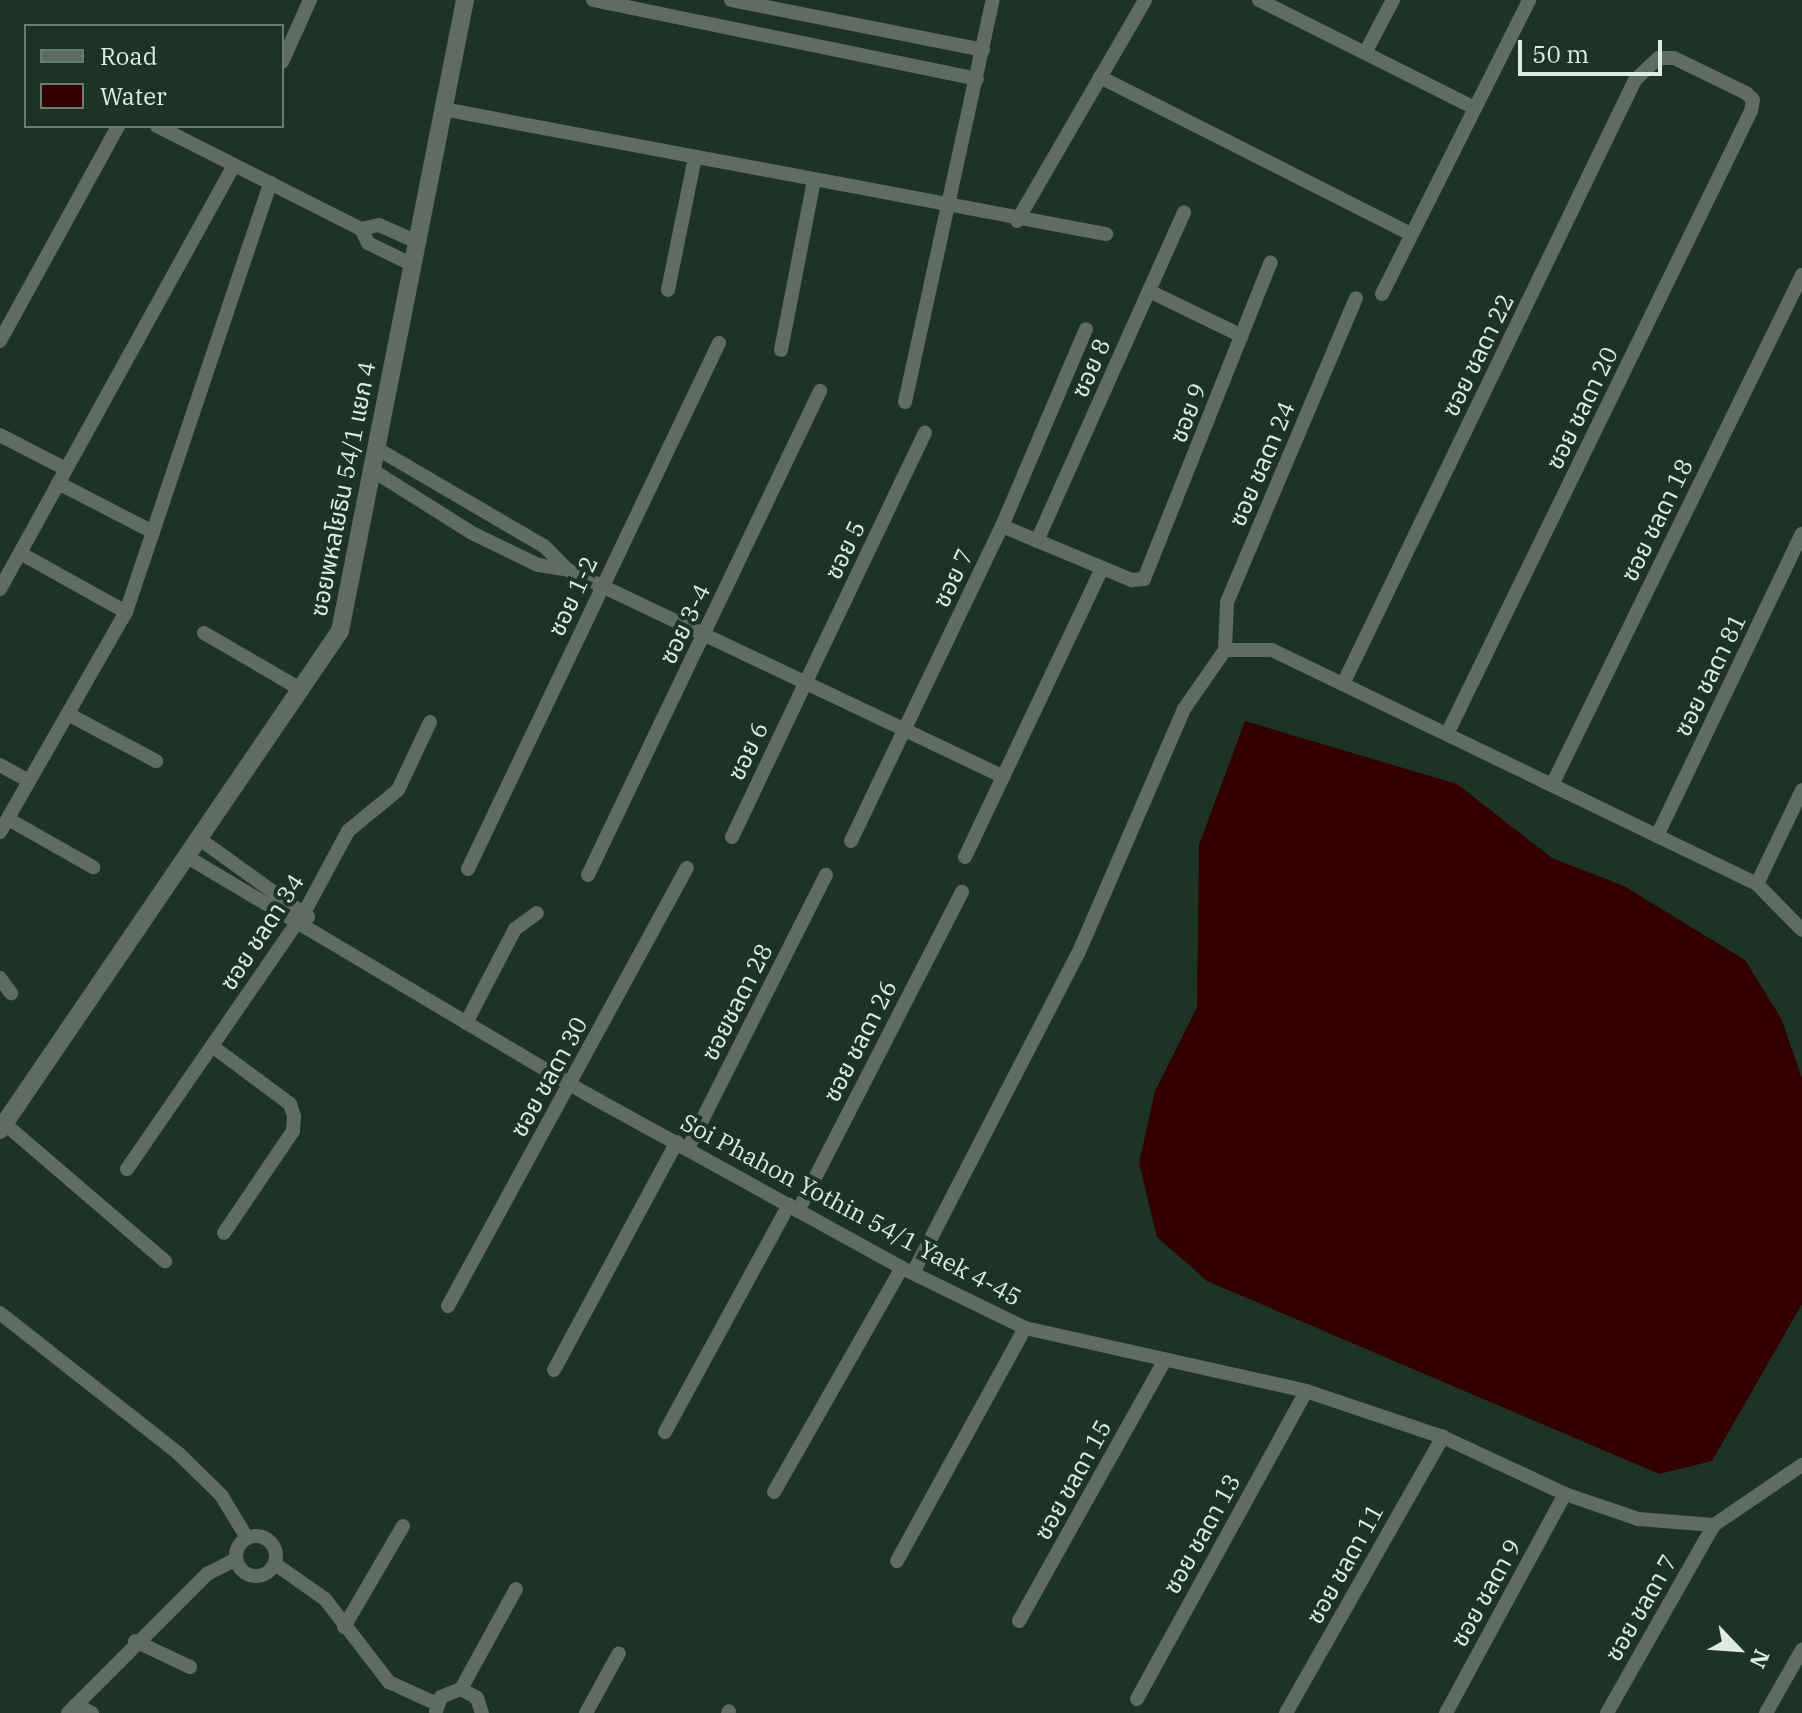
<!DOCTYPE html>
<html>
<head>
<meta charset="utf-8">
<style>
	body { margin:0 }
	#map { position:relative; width:1802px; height:1713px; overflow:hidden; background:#1d3325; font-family:"IBM Plex Serif","Noto Sans Thai",serif }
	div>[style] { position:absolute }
	.water>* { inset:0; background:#320000 }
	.minor>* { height:14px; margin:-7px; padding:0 7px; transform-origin:7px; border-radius:7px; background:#606b63 }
	.minor>.ring { margin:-7px; padding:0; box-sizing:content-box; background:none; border:14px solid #606b63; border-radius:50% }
	.tertiary>* { height:18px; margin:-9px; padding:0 9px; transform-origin:9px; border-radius:9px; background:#606b63 }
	span { translate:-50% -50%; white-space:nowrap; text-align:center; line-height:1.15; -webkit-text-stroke:8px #1d3325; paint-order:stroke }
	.street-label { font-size:24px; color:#deebe2 }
	.legend { position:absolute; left:24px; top:24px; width:260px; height:104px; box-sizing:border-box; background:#1d3325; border:2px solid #6a7d71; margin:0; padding:10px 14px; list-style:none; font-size:24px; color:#deebe2 }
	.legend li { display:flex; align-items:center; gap:16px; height:40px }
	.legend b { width:40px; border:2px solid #6a7d71 }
	.north { position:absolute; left:1698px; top:1609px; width:80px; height:80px; -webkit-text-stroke:6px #1d3325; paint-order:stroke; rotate:115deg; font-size:22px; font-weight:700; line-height:32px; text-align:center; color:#deebe2 }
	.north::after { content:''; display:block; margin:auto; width:28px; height:36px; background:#deebe2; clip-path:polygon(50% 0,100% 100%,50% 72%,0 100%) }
	.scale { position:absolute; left:1518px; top:40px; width:144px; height:36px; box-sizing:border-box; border:4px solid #deebe2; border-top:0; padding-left:10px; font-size:24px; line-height:28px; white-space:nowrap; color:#deebe2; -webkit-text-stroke:6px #1d3325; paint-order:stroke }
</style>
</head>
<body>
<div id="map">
	<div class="water">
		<div style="clip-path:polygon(1245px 721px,1457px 784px,1552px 858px,1624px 886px,1745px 960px,1781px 1018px,1802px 1078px,1802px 1304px,1712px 1461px,1659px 1474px,1207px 1281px,1157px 1237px,1139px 1163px,1155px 1091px,1197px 1007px,1199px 845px)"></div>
	</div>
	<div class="minor">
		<div style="left:593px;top:0;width:392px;rotate:11.6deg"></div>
		<div style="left:731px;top:0;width:257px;rotate:11.2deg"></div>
		<div style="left:1259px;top:0;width:241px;rotate:26.6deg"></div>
		<div style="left:1365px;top:53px;width:60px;rotate:-62.2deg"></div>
		<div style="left:282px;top:62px;width:68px;rotate:-65.7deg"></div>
		<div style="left:1100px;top:77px;width:348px;rotate:26.8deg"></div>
		<div style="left:443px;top:109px;width:675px;rotate:10.68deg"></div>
		<div style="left:157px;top:126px;width:229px;rotate:26.8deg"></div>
		<div style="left:361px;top:229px;width:16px;rotate:63deg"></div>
		<div style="left:368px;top:243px;width:50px;rotate:26.1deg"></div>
		<div style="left:1017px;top:221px;width:255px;rotate:-59.9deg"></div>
		<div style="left:361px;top:229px;width:18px;rotate:-13deg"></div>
		<div style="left:379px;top:225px;width:42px;rotate:24.1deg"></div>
		<div style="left:668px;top:290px;width:136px;rotate:-78.5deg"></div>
		<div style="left:1149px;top:291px;width:103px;rotate:25.8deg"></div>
		<div style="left:1382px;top:294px;width:329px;rotate:-63.4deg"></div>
		<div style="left:0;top:341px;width:245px;rotate:-61.2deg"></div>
		<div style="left:781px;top:350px;width:172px;rotate:-79deg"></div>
		<div style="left:905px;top:402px;width:412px;rotate:-77.7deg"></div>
		<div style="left:0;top:435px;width:74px;rotate:27.3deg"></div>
		<div style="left:376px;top:448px;width:194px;rotate:30.3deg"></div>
		<div style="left:544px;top:546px;width:33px;rotate:45deg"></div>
		<div style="left:372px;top:470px;width:118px;rotate:32.2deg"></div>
		<div style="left:472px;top:533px;width:73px;rotate:25.9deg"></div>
		<div style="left:538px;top:565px;width:30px;rotate:9deg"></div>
		<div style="left:568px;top:570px;width:482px;rotate:25.4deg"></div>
		<div style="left:58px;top:483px;width:107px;rotate:27.3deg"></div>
		<div style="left:1002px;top:526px;width:141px;rotate:22.6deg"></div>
		<div style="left:1132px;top:580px;width:12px;rotate:-5deg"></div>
		<div style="left:1144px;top:579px;width:341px;rotate:-68.2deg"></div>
		<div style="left:1037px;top:541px;width:360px;rotate:-65.9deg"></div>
		<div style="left:20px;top:553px;width:121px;rotate:29.1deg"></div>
		<div style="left:0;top:589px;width:484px;rotate:-61.1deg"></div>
		<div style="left:204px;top:633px;width:113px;rotate:30.2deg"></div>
		<div style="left:1225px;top:650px;width:47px"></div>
		<div style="left:1272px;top:650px;width:538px;rotate:25.76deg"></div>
		<div style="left:1757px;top:884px;width:64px;rotate:45.6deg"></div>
		<div style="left:1225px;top:650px;width:48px;rotate:-87.6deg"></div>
		<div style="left:1227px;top:602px;width:330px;rotate:-67deg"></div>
		<div style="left:1343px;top:684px;width:671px;rotate:-64.2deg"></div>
		<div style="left:1635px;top:80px;width:33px;rotate:-43deg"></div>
		<div style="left:1659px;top:58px;width:15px"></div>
		<div style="left:1674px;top:58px;width:80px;rotate:25.9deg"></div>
		<div style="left:1746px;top:93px;width:10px;rotate:45deg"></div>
		<div style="left:1753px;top:100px;width:11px;rotate:100deg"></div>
		<div style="left:1751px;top:111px;width:693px;rotate:116.01deg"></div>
		<div style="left:68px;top:714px;width:100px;rotate:28.1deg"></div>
		<div style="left:0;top:765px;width:33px;rotate:29deg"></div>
		<div style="left:1552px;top:785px;width:568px;rotate:-63.89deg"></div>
		<div style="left:8px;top:819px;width:98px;rotate:29.5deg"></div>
		<div style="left:0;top:832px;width:254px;rotate:-60.2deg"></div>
		<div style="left:126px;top:612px;width:453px;rotate:-71.4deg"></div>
		<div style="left:1657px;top:836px;width:335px;rotate:-64.4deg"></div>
		<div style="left:732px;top:837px;width:448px;rotate:-64.5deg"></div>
		<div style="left:201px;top:840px;width:132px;rotate:35.7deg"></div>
		<div style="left:851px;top:841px;width:349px;rotate:-64.4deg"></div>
		<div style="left:1002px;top:526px;width:214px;rotate:-66.9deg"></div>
		<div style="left:965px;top:857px;width:319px;rotate:-64.6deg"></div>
		<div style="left:189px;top:858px;width:460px;rotate:30.7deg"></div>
		<div style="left:585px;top:1093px;width:362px;rotate:28.9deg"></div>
		<div style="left:902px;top:1268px;width:137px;rotate:26deg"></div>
		<div style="left:1025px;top:1328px;width:288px;rotate:12.6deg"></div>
		<div style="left:1306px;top:1391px;width:145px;rotate:18.6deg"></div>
		<div style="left:1443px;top:1437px;width:135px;rotate:25deg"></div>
		<div style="left:1565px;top:1494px;width:77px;rotate:18.9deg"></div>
		<div style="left:1638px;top:1519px;width:76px;rotate:4.5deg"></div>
		<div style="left:1714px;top:1525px;width:107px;rotate:-34.3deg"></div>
		<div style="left:468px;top:869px;width:583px;rotate:-64.49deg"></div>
		<div style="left:588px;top:875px;width:537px;rotate:-64.39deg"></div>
		<div style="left:1757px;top:884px;width:104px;rotate:-64.4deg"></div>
		<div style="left:0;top:978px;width:19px;rotate:54deg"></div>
		<div style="left:466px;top:1023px;width:106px;rotate:-62.5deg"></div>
		<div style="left:515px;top:929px;width:27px;rotate:-36deg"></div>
		<div style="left:212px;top:1046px;width:97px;rotate:36.6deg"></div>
		<div style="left:290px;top:1104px;width:13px;rotate:72deg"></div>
		<div style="left:294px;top:1116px;width:15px;rotate:94deg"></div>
		<div style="left:293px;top:1131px;width:123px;rotate:124.1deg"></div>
		<div style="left:5px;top:1124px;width:211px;rotate:40.6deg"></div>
		<div style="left:688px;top:1148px;width:306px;rotate:-63.2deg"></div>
		<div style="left:127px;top:1169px;width:313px;rotate:-55.4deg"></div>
		<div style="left:305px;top:911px;width:91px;rotate:-61.7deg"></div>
		<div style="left:348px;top:831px;width:65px;rotate:-39.4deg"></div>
		<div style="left:398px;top:790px;width:75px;rotate:-64.8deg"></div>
		<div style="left:798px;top:1211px;width:359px;rotate:-62.8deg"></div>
		<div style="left:913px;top:1273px;width:359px;rotate:-62.7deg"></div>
		<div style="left:1078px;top:954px;width:267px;rotate:-66.6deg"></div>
		<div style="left:1184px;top:709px;width:72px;rotate:-55.2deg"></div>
		<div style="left:448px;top:1306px;width:499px;rotate:-61.4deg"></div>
		<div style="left:0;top:1313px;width:226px;rotate:38.2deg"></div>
		<div style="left:178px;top:1453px;width:60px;rotate:44.3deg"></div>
		<div style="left:221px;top:1495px;width:50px;rotate:58.8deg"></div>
		<div style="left:554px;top:1370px;width:259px;rotate:-61.7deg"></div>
		<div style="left:665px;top:1432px;width:259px;rotate:-61.4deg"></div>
		<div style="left:774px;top:1492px;width:258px;rotate:-60.3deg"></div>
		<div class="ring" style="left:236px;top:1536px;width:26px;height:26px"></div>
		<div style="left:897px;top:1561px;width:266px;rotate:-61.2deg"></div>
		<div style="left:275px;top:1564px;width:61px;rotate:35deg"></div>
		<div style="left:325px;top:1599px;width:105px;rotate:52.4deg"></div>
		<div style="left:389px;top:1682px;width:53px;rotate:24.6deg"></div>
		<div style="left:1019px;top:1621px;width:299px;rotate:-60.8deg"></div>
		<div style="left:344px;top:1627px;width:117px;rotate:-59.7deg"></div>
		<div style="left:135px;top:1641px;width:61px;rotate:25.3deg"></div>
		<div style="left:461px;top:1689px;width:114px;rotate:-61.2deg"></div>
		<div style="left:1137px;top:1699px;width:351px;rotate:-61.2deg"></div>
		<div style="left:76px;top:1705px;width:18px;rotate:27deg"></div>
		<div style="left:436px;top:1711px;width:15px;rotate:-70deg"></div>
		<div style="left:441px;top:1697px;width:22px;rotate:-22deg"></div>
		<div style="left:461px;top:1689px;width:18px;rotate:29deg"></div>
		<div style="left:477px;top:1698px;width:16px;rotate:72deg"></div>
		<div style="left:68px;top:1713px;width:197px;rotate:-45deg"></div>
		<div style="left:207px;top:1574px;width:33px;rotate:-27deg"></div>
		<div style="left:586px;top:1713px;width:68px;rotate:-61.2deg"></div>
		<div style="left:728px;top:1713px;width:2px;rotate:-63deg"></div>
		<div style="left:1286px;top:1713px;width:318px;rotate:-60.4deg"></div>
		<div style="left:1446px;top:1713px;width:249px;rotate:-61.5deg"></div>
		<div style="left:1607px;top:1713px;width:216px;rotate:-60.4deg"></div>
		<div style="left:1766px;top:1713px;width:73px;rotate:-60.3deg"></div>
	</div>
	<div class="tertiary">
		<div style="left:0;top:1130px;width:604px;rotate:-55.73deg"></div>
		<div style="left:340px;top:631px;width:643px;rotate:-78.79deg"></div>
	</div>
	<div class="street-label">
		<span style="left:1478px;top:355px;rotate:-64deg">ซอย ชลดา 22</span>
		<span style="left:1091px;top:368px;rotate:-66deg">ซอย 8</span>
		<span style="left:1582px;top:408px;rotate:-64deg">ซอย ชลดา 20</span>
		<span style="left:1188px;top:413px;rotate:-69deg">ซอย 9</span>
		<span style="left:1262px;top:464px;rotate:-67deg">ซอย ชลดา 24</span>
		<span style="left:343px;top:489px;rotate:-79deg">ซอยพหลโยธิน 54/1 แยก 4</span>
		<span style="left:1657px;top:520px;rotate:-64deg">ซอย ชลดา 18</span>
		<span style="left:845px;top:550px;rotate:-64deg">ซอย 5</span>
		<span style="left:953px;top:578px;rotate:-64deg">ซอย 7</span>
		<span style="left:573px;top:596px;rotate:-65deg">ซอย 1-2</span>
		<span style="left:685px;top:624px;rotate:-64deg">ซอย 3-4</span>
		<span style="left:1710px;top:675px;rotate:-64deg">ซอย ชลดา 81</span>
		<span style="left:748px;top:751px;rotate:-64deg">ซอย 6</span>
		<span style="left:262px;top:932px;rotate:-57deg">ซอย ชลดา 34</span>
		<span style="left:737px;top:1002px;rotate:-63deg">ซอยชลดา 28</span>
		<span style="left:860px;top:1041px;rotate:-63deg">ซอย ชลดา 26</span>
		<span style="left:549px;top:1077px;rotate:-61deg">ซอย ชลดา 30</span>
		<span style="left:851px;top:1210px;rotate:28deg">Soi Phahon Yothin 54/1 Yaek 4-45</span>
		<span style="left:1073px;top:1480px;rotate:-61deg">ซอย ชลดา 15</span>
		<span style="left:1202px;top:1534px;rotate:-61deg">ซอย ชลดา 13</span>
		<span style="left:1345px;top:1564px;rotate:-61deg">ซอย ชลดา 11</span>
		<span style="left:1486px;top:1593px;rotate:-61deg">ซอย ชลดา 9</span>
		<span style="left:1641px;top:1608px;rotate:-60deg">ซอย ชลดา 7</span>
	</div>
	<ul class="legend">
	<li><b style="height:10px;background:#606b63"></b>Road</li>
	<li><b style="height:22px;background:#320000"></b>Water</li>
	</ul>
	<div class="north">N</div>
	<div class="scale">50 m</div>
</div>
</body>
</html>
